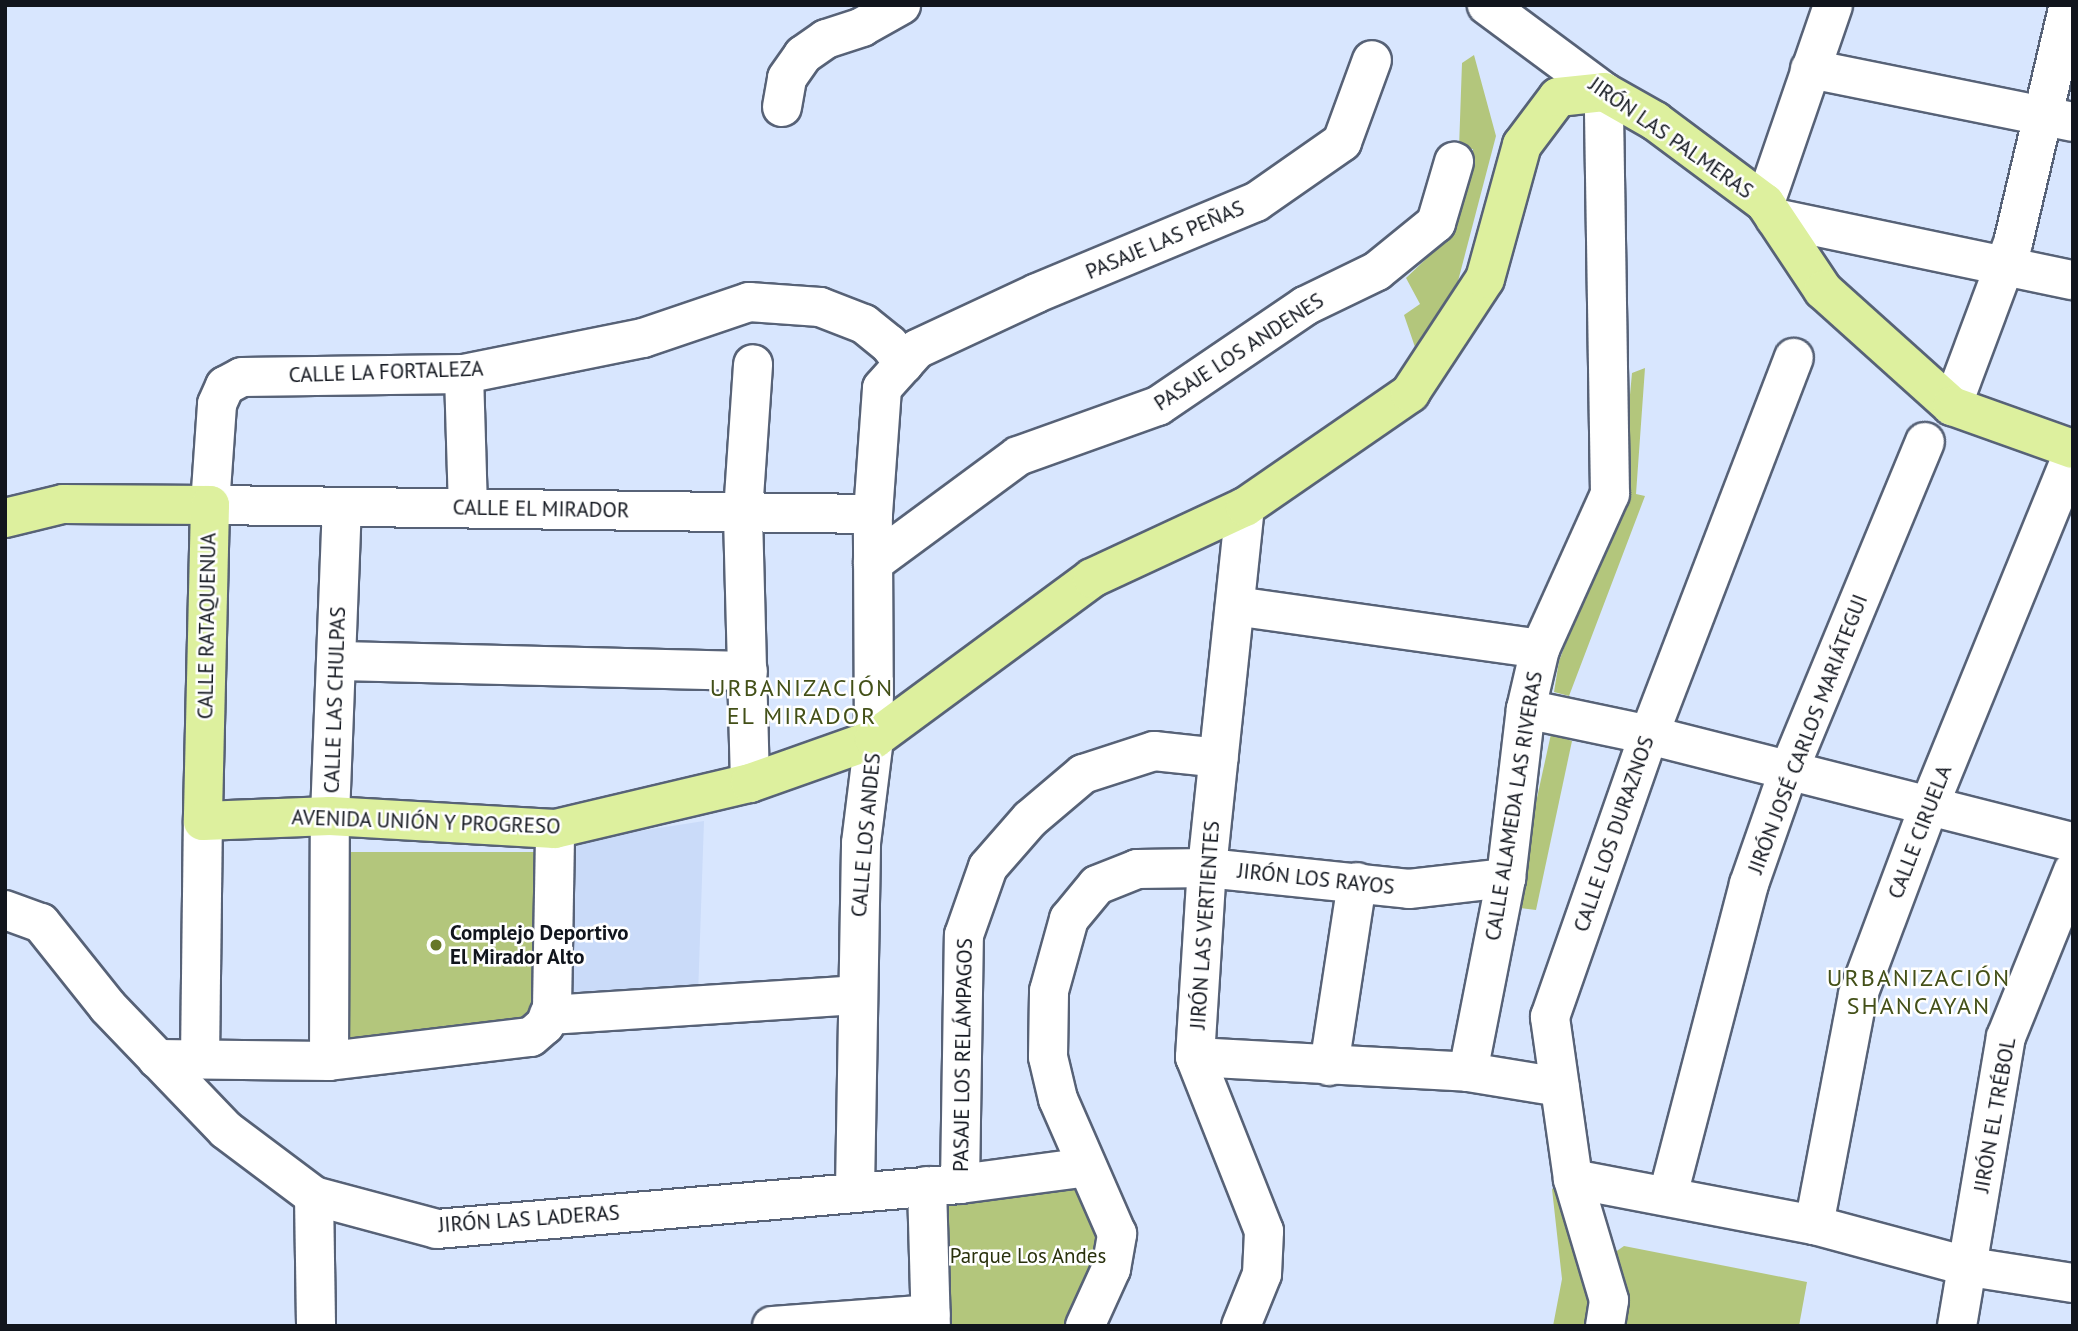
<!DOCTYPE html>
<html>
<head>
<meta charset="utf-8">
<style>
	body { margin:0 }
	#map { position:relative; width:2078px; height:1331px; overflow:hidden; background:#d8e6fe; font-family:"PT Sans",sans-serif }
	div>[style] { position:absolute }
	.built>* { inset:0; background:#cadbf9 }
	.green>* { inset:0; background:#b3c67c }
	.roads { filter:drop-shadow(2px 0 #576277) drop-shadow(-2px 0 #576277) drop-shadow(0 2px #576277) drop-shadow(0 -2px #576277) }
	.minor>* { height:38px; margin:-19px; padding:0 19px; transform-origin:19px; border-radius:19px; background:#fff }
	.major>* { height:38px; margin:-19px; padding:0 19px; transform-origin:19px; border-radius:19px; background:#ddf09e }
	.dots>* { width:19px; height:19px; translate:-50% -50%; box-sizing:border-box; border:4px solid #fff; border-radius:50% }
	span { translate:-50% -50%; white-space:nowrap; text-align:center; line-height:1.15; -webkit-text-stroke:5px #fff; paint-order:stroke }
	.street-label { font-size:21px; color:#11151d }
	.poi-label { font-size:21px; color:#11151d; font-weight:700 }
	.left { translate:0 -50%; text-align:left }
	.park-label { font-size:21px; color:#29310c }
	.quarter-label { font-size:24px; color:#435018; letter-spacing:2px }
	.frame { position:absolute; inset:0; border:7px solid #11151d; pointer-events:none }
</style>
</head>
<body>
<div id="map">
	<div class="built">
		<div style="clip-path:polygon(704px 821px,698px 996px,570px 1004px,567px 847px,575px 841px)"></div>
	</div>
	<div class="green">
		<div style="clip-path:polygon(1474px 55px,1496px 136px,1457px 285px,1416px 350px,1404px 315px,1420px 304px,1406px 278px,1448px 238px,1473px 168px,1473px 149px,1459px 148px,1462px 63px)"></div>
		<div style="clip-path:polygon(1645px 368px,1636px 494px,1645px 496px,1569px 696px,1554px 692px,1559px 661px,1620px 504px,1632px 373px)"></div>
		<div style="clip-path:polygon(1551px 734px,1572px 741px,1536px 910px,1513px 907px)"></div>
		<div style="clip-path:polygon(343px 852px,539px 852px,532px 1017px,343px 1049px)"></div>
		<div style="clip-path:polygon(1084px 1177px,1104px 1228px,1076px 1326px,939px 1326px,938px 1198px)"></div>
		<div style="clip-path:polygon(1563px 1181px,1591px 1284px,1586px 1326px,1553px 1326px,1562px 1279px,1552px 1189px)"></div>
		<div style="clip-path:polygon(1624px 1246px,1807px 1282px,1799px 1326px,1622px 1326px,1611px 1255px)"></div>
	</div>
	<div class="roads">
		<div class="minor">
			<div style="left:1810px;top:69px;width:268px;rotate:11.4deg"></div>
			<div style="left:782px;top:107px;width:29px;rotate:-80deg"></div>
			<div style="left:787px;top:78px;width:28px;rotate:-55deg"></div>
			<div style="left:803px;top:55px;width:28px;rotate:-35deg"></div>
			<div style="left:826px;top:39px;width:38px;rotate:-18deg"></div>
			<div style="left:862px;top:27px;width:45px;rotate:-29.4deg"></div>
			<div style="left:1765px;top:203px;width:209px;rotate:-71deg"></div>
			<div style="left:1775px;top:218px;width:304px;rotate:11.8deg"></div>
			<div style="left:464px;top:374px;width:134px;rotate:88.3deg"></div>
			<div style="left:1952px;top:406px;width:174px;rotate:-69.5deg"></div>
			<div style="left:2013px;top:243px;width:244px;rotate:-76.8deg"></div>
			<div style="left:873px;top:514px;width:663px;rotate:-179.22deg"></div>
			<div style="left:210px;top:505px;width:101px;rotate:-86deg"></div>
			<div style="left:217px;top:404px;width:20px;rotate:-66deg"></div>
			<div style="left:225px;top:386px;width:19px;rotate:-28deg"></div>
			<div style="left:242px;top:377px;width:222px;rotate:-0.8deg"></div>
			<div style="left:464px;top:374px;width:183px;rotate:-11.4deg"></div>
			<div style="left:643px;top:338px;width:112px;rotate:-18.8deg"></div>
			<div style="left:749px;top:302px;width:71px;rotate:4deg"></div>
			<div style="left:820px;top:307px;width:47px;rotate:21.1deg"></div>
			<div style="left:864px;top:324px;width:32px;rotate:39deg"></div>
			<div style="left:889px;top:344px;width:25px;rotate:53deg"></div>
			<div style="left:873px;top:563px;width:180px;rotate:-36.4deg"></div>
			<div style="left:1018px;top:456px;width:149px;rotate:-19.7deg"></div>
			<div style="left:1158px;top:406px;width:178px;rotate:-34.2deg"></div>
			<div style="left:1305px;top:306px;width:80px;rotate:-25.9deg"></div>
			<div style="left:1377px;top:271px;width:76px;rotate:-39.1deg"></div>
			<div style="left:1436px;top:223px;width:64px;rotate:-73.6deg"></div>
			<div style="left:1235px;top:606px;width:308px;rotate:8deg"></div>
			<div style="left:339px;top:661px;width:409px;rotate:1.4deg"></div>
			<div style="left:1526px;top:709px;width:126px;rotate:11.9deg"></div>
			<div style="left:1649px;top:735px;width:437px;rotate:14.2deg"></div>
			<div style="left:750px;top:783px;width:271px;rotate:-91.5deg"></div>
			<div style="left:743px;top:512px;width:148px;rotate:-86.1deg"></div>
			<div style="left:5px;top:910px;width:38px;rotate:20deg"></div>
			<div style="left:41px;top:923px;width:107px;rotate:51.4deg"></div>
			<div style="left:108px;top:1007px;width:170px;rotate:46.2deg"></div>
			<div style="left:226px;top:1130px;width:110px;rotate:36.9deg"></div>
			<div style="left:314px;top:1196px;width:127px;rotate:15deg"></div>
			<div style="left:437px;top:1229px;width:525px;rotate:-4.92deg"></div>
			<div style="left:960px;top:1184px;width:128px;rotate:-7.6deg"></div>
			<div style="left:549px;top:1015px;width:308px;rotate:-3.7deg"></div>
			<div style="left:1195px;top:1057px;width:273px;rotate:3.1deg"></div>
			<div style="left:1468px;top:1072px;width:93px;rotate:9.3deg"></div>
			<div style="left:157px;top:1059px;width:172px;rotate:0.7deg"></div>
			<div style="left:329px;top:1061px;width:203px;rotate:-6.8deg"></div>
			<div style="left:531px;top:1037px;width:18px;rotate:-41deg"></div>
			<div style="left:545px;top:1025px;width:18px;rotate:-68deg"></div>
			<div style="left:552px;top:1008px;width:179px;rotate:-89deg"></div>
			<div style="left:200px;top:1059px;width:238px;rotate:-89.3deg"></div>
			<div style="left:329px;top:1061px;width:245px;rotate:-89.8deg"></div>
			<div style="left:330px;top:816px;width:309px;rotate:-87.8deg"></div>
			<div style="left:1329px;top:1066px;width:186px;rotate:-81.3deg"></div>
			<div style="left:1468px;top:1072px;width:198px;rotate:-78.9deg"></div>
			<div style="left:1506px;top:878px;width:170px;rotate:-83.3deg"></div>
			<div style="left:1526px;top:709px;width:62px;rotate:-76.9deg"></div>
			<div style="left:1540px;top:649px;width:170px;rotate:-65.7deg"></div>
			<div style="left:1610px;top:494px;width:402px;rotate:-90.9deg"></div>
			<div style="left:1604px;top:92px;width:146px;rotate:-143.4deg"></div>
			<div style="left:1573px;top:1179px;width:245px;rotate:10.8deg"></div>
			<div style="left:1814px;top:1225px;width:162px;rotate:15.1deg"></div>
			<div style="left:1970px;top:1267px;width:104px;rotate:8.8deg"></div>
			<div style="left:960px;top:1184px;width:249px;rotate:-89.1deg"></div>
			<div style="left:964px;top:935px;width:72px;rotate:-70.6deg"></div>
			<div style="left:988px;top:867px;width:64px;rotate:-48.8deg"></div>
			<div style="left:1030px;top:819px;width:70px;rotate:-40.3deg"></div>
			<div style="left:1083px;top:774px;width:75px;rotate:-17.9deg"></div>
			<div style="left:1154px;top:751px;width:65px;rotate:6.1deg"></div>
			<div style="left:927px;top:1186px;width:140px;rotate:88.4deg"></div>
			<div style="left:855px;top:1190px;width:347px;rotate:-89deg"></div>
			<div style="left:861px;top:843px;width:105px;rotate:-82.9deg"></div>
			<div style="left:874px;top:739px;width:225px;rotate:-90.3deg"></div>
			<div style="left:873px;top:514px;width:126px;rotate:-85.9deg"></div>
			<div style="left:882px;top:388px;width:52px;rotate:-48.1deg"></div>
			<div style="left:917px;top:349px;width:132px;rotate:-25deg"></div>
			<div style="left:1037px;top:293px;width:237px;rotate:-22.6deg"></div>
			<div style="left:1256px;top:202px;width:105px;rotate:-34.9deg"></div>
			<div style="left:1342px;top:142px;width:87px;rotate:-69.9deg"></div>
			<div style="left:1668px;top:1195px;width:321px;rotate:-75.4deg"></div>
			<div style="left:1749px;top:884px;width:121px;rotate:-70.7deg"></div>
			<div style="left:1789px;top:770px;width:355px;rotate:-67.5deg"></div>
			<div style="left:314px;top:1196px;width:130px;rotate:89.1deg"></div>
			<div style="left:1814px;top:1225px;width:234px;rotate:-79.2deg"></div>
			<div style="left:1858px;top:995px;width:202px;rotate:-69.4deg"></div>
			<div style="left:1929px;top:806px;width:381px;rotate:-67.8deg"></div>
			<div style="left:772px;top:1326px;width:159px;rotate:-4.3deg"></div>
			<div style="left:1085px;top:1326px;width:63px;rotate:-65.5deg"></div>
			<div style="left:1111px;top:1269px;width:36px;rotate:-80deg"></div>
			<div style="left:1117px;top:1234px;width:147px;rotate:-113.6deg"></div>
			<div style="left:1058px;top:1099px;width:43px;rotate:-103.4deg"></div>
			<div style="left:1048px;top:1057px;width:66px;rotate:-89.1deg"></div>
			<div style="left:1049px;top:991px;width:75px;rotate:-74.5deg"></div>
			<div style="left:1069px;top:919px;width:44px;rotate:-50.5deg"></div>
			<div style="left:1097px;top:885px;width:43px;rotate:-21.8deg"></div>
			<div style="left:1137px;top:869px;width:70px;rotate:-0.8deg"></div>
			<div style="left:1207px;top:868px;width:203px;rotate:5.9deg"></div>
			<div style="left:1409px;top:889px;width:98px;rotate:-6.5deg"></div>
			<div style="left:1241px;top:1326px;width:56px;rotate:-68deg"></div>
			<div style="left:1262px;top:1274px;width:43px;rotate:-87.3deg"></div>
			<div style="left:1264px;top:1231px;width:187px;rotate:-111.6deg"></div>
			<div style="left:1195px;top:1057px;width:189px;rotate:-86.4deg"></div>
			<div style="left:1207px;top:868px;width:363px;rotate:-84deg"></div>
			<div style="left:1605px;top:1326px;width:26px;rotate:-81deg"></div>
			<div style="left:1609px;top:1300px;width:126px;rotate:-106.6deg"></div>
			<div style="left:1573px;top:1179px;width:164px;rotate:-98.1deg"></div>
			<div style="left:1550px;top:1017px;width:299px;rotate:-70.7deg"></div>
			<div style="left:1649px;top:735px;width:404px;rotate:-69deg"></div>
			<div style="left:1957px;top:1326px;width:293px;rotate:-80.4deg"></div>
			<div style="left:2006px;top:1037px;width:179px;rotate:-68deg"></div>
		</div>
		<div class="major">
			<div style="left:5px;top:518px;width:60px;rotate:-13.6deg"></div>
			<div style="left:63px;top:504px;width:147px;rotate:0.4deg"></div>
			<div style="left:210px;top:505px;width:316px;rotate:91.3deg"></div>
			<div style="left:203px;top:821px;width:127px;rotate:-2.3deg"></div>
			<div style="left:330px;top:816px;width:225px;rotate:3.3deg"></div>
			<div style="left:555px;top:829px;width:200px;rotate:-13.3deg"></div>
			<div style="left:750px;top:783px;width:132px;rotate:-19.5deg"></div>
			<div style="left:874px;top:739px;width:271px;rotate:-36.4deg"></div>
			<div style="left:1092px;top:578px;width:169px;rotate:-24.9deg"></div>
			<div style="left:1245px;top:507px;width:201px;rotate:-34.6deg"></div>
			<div style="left:1410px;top:393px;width:136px;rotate:-56.7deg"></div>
			<div style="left:1485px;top:279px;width:139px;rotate:-74.6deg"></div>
			<div style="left:1522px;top:145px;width:60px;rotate:-53.1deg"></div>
			<div style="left:1558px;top:97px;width:46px;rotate:-6.2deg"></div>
			<div style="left:1604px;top:92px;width:59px;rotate:29.6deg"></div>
			<div style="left:1655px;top:121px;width:137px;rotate:36.7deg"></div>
			<div style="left:1765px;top:203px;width:105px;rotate:56.3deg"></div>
			<div style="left:1823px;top:290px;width:173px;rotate:42deg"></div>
			<div style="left:1952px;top:406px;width:128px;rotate:19.6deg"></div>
		</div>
	</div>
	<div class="dots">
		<div style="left:436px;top:945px;background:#667726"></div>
	</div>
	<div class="street-label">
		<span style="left:1671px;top:138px;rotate:35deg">JIRÓN LAS PALMERAS</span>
		<span style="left:1165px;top:240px;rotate:-23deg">PASAJE LAS PEÑAS</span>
		<span style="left:1239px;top:352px;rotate:-33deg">PASAJE LOS ANDENES</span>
		<span style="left:386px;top:372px;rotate:-2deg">CALLE LA FORTALEZA</span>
		<span style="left:541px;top:509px;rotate:1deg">CALLE EL MIRADOR</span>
		<span style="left:207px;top:626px;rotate:-89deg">CALLE RATAQUENUA</span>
		<span style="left:335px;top:700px;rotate:-88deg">CALLE LAS CHULPAS</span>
		<span style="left:1808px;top:734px;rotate:-69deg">JIRÓN JOSÉ CARLOS MARIÁTEGUI</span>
		<span style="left:1514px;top:806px;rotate:-81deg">CALLE ALAMEDA LAS RIVERAS</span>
		<span style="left:426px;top:822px;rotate:2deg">AVENIDA UNIÓN Y PROGRESO</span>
		<span style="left:1920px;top:832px;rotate:-69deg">CALLE CIRUELA</span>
		<span style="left:1614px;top:834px;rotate:-71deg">CALLE LOS DURAZNOS</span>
		<span style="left:866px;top:835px;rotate:-85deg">CALLE LOS ANDES</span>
		<span style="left:1316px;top:879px;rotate:6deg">JIRÓN LOS RAYOS</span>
		<span style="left:1205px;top:925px;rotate:-86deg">JIRÓN LAS VERTIENTES</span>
		<span style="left:963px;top:1055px;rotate:-89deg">PASAJE LOS RELÁMPAGOS</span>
		<span style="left:1995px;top:1115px;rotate:-80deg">JIRÓN EL TRÉBOL</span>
		<span style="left:529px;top:1219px;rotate:-4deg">JIRÓN LAS LADERAS</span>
	</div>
	<div class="poi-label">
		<span class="left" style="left:450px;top:945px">Complejo Deportivo<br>El Mirador Alto</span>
	</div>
	<div class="park-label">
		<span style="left:1028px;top:1256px">Parque Los Andes</span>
	</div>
	<div class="quarter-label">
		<span style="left:802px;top:702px">URBANIZACIÓN<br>EL MIRADOR</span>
		<span style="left:1919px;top:992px">URBANIZACIÓN<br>SHANCAYAN</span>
	</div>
	<div class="frame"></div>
</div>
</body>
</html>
